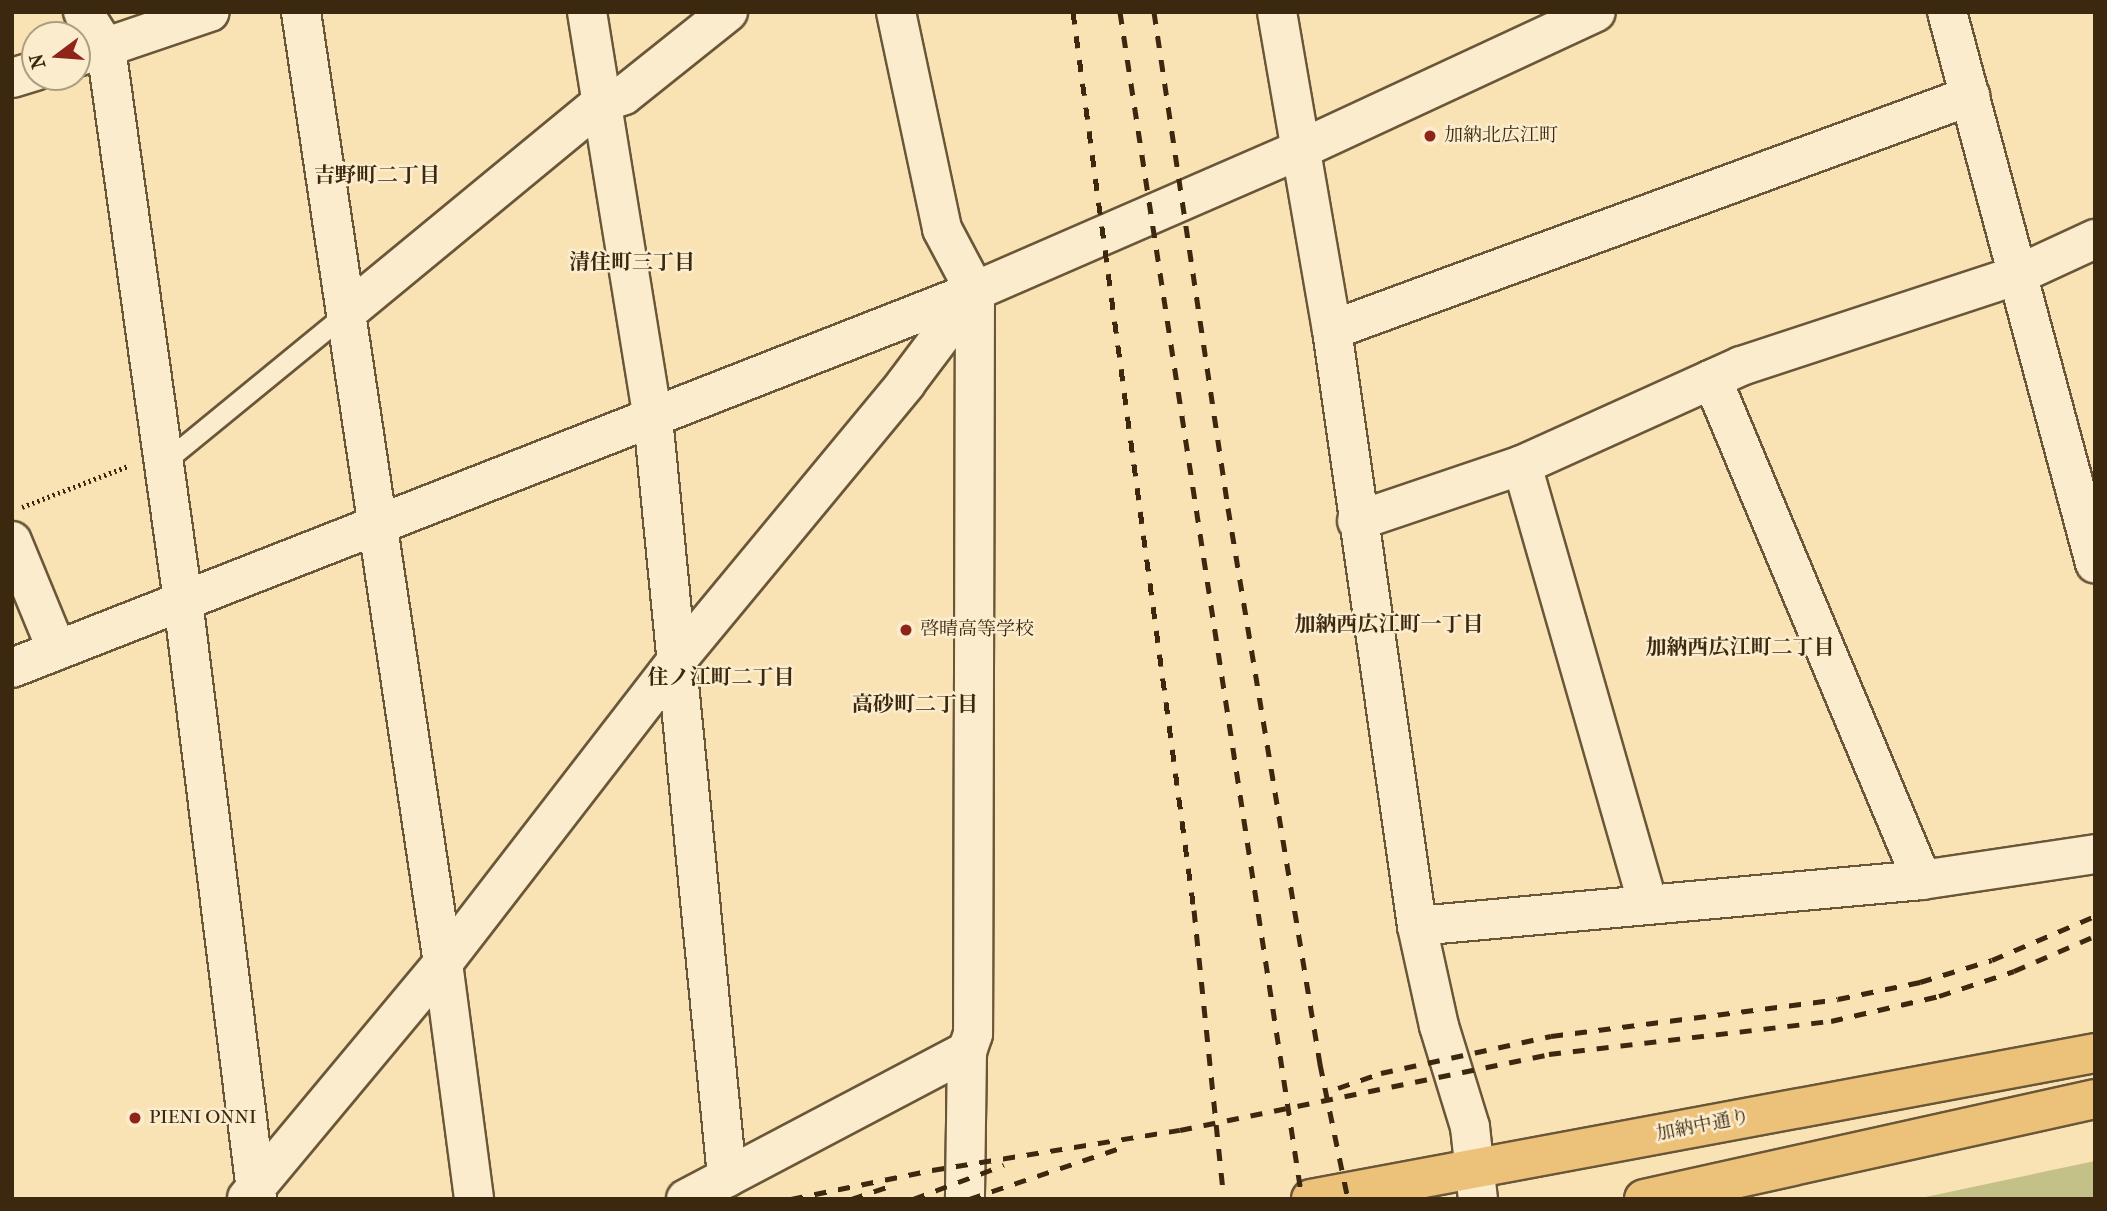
<!DOCTYPE html>
<html>
<head>
<meta charset="utf-8">
<style>
	body { margin:0 }
	#map { position:relative; width:2107px; height:1211px; overflow:hidden; background:#f9e2b3; font-family:"IM FELL French Canon","Noto Serif JP",serif }
	div>[style] { position:absolute }
	.green>* { inset:0; background:#c4c188 }
	.path>* { height:4.5px; margin-top:-2.25px; transform-origin:0; background:repeating-linear-gradient(90deg,#3b280f 0 2px,transparent 0 5.5px) }
	.roads { filter:drop-shadow(2px 0 #6a5638) drop-shadow(-2px 0 #6a5638) drop-shadow(0 2px #6a5638) drop-shadow(0 -2px #6a5638) }
	.lane>* { height:19px; margin:-9.5px; padding:0 9.5px; transform-origin:9.5px; border-radius:9.5px; background:#fbecce }
	.street>* { height:38px; margin:-19px; padding:0 19px; transform-origin:19px; border-radius:19px; background:#fbecce }
	.secondary>* { height:38px; margin:-19px; padding:0 19px; transform-origin:19px; border-radius:19px; background:#fbecce }
	.highway>* { height:38px; margin:-19px; padding:0 19px; transform-origin:19px; border-radius:19px; background:#ecc17a }
	.rail>* { height:5px; margin-top:-2.5px; transform-origin:0; background:repeating-linear-gradient(90deg,#3b280f 0 12px,transparent 0 24px) }
	.dots>* { width:19px; height:19px; translate:-50% -50%; box-sizing:border-box; border:4px solid #fbecce; border-radius:50% }
	span { translate:-50% -50%; white-space:nowrap; text-align:center; line-height:1.15; -webkit-text-stroke:5px #fbecce; paint-order:stroke }
	.poi-label { font-size:19px; color:#3b280f }
	.left { translate:0 -50%; text-align:left }
	.street-label { font-size:19px; color:#3b280f }
	.neighbourhood-label { font-size:21px; color:#3b280f; font-weight:700 }
	.frame { position:absolute; inset:0; border:14px solid #3b280f; pointer-events:none }
	.north { position:absolute; left:21px; top:21px; width:70px; height:70px; box-sizing:border-box; background:#fbecce; border:2px solid #ae9e82; border-radius:50%; rotate:254deg; font-size:19px; font-weight:700; line-height:28px; text-align:center; color:#3b280f }
	.north::after { content:''; display:block; margin:auto; width:24px; height:32px; background:#8f2418; clip-path:polygon(50% 0,100% 100%,50% 72%,0 100%) }
</style>
</head>
<body>
<div id="map">
	<div class="green">
		<div style="clip-path:polygon(2095px 1161px,2095px 1199px,1916px 1199px)"></div>
	</div>
	<div class="path">
		<div style="left:22px;top:507px;width:114px;rotate:-21.1deg"></div>
	</div>
	<div class="roads">
		<div class="lane">
			<div style="left:163px;top:463px;width:237px;rotate:-39.3deg"></div>
		</div>
		<div class="street">
			<div style="left:83px;top:12px;width:43px;rotate:57.4deg"></div>
			<div style="left:106px;top:48px;width:558px;rotate:82.07deg"></div>
			<div style="left:183px;top:601px;width:603px;rotate:82.95deg"></div>
			<div style="left:587px;top:12px;width:411px;rotate:80.8deg"></div>
			<div style="left:653px;top:418px;width:763px;rotate:84.43deg"></div>
			<div style="left:896px;top:12px;width:222px;rotate:78deg"></div>
			<div style="left:942px;top:229px;width:70px;rotate:62deg"></div>
			<div style="left:975px;top:291px;width:743px;rotate:90.15deg"></div>
			<div style="left:973px;top:1034px;width:18px;rotate:109deg"></div>
			<div style="left:967px;top:1051px;width:148px;rotate:90.8deg"></div>
			<div style="left:1947px;top:12px;width:571px;rotate:74.97deg"></div>
			<div style="left:77px;top:57px;width:140px;rotate:-18.7deg"></div>
			<div style="left:12px;top:78px;width:24px;rotate:-17deg"></div>
			<div style="left:346px;top:313px;width:330px;rotate:-39.5deg"></div>
			<div style="left:601px;top:103px;width:24px;rotate:-19deg"></div>
			<div style="left:624px;top:95px;width:133px;rotate:-38.6deg"></div>
			<div style="left:1332px;top:330px;width:680px;rotate:-20.14deg"></div>
			<div style="left:1712px;top:379px;width:543px;rotate:67.26deg"></div>
			<div style="left:1522px;top:465px;width:456px;rotate:74deg"></div>
			<div style="left:1357px;top:521px;width:174px;rotate:-18.7deg"></div>
			<div style="left:1522px;top:465px;width:240px;rotate:-24.3deg"></div>
			<div style="left:1741px;top:366px;width:291px;rotate:-18.2deg"></div>
			<div style="left:2017px;top:275px;width:86px;rotate:-24.8deg"></div>
			<div style="left:12px;top:541px;width:118px;rotate:67.6deg"></div>
			<div style="left:1417px;top:926px;width:507px;rotate:-5.2deg"></div>
			<div style="left:1922px;top:880px;width:175px;rotate:-8.5deg"></div>
			<div style="left:247px;top:1198px;width:306px;rotate:-50.2deg"></div>
			<div style="left:443px;top:963px;width:384px;rotate:-52.3deg"></div>
			<div style="left:678px;top:659px;width:358px;rotate:-50.4deg"></div>
			<div style="left:906px;top:383px;width:115px;rotate:-53.1deg"></div>
			<div style="left:686px;top:1199px;width:318px;rotate:-27.8deg"></div>
		</div>
		<div class="secondary">
			<div style="left:301px;top:12px;width:962px;rotate:81.51deg"></div>
			<div style="left:443px;top:963px;width:238px;rotate:82.5deg"></div>
			<div style="left:1277px;top:12px;width:323px;rotate:80.2deg"></div>
			<div style="left:1332px;top:330px;width:602px;rotate:81.88deg"></div>
			<div style="left:1417px;top:926px;width:102px;rotate:77.6deg"></div>
			<div style="left:1439px;top:1026px;width:106px;rotate:72.9deg"></div>
			<div style="left:1470px;top:1127px;width:72px;rotate:83.7deg"></div>
			<div style="left:12px;top:668px;width:1034px;rotate:-21.38deg"></div>
			<div style="left:975px;top:291px;width:353px;rotate:-23.5deg"></div>
			<div style="left:1299px;top:150px;width:327px;rotate:-24.9deg"></div>
		</div>
		<div class="highway">
			<div style="left:1311px;top:1199px;width:797px;rotate:-10.55deg"></div>
			<div style="left:1644px;top:1199px;width:462px;rotate:-12.5deg"></div>
		</div>
	</div>
	<div class="rail">
		<div style="left:1073px;top:12px;width:906px;rotate:82.33deg"></div>
		<div style="left:1194px;top:910px;width:291px;rotate:84.1deg"></div>
		<div style="left:1120px;top:12px;width:1201px;rotate:81.28deg"></div>
		<div style="left:1154px;top:12px;width:501px;rotate:81.51deg"></div>
		<div style="left:1228px;top:508px;width:564px;rotate:80.6deg"></div>
		<div style="left:1320px;top:1064px;width:138px;rotate:78.3deg"></div>
		<div style="left:1338px;top:1088px;width:46px;rotate:-19.2deg"></div>
		<div style="left:1381px;top:1073px;width:174px;rotate:-12.3deg"></div>
		<div style="left:1551px;top:1036px;width:289px;rotate:-7.3deg"></div>
		<div style="left:1838px;top:999px;width:84px;rotate:-11.7deg"></div>
		<div style="left:1920px;top:982px;width:75px;rotate:-17deg"></div>
		<div style="left:1992px;top:960px;width:112px;rotate:-23.1deg"></div>
		<div style="left:791px;top:1199px;width:144px;rotate:-11.6deg"></div>
		<div style="left:932px;top:1170px;width:251px;rotate:-9.2deg"></div>
		<div style="left:1180px;top:1130px;width:377px;rotate:-11.6deg"></div>
		<div style="left:1549px;top:1054px;width:284px;rotate:-6.7deg"></div>
		<div style="left:1831px;top:1021px;width:111px;rotate:-13deg"></div>
		<div style="left:1939px;top:996px;width:79px;rotate:-18.4deg"></div>
		<div style="left:2014px;top:971px;width:88px;rotate:-23.4deg"></div>
		<div style="left:851px;top:1199px;width:47px;rotate:-18.4deg"></div>
		<div style="left:913px;top:1199px;width:97px;rotate:-20.5deg"></div>
		<div style="left:969px;top:1199px;width:159px;rotate:-18.7deg"></div>
	</div>
	<div class="dots">
		<div style="left:1430px;top:136px;background:#8f2418"></div>
		<div style="left:906px;top:630px;background:#8f2418"></div>
		<div style="left:135px;top:1118px;background:#8f2418"></div>
	</div>
	<div class="poi-label">
		<span class="left" style="left:1444px;top:136px">加納北広江町</span>
		<span class="left" style="left:920px;top:630px">啓晴高等学校</span>
		<span class="left" style="left:149px;top:1118px">PIENI ONNI</span>
	</div>
	<div class="street-label">
		<span style="left:1703px;top:1126px;rotate:-11deg">加納中通り</span>
	</div>
	<div class="neighbourhood-label">
		<span style="left:377px;top:175px">吉野町二丁目</span>
		<span style="left:632px;top:262px">清住町三丁目</span>
		<span style="left:1389px;top:624px">加納西広江町一丁目</span>
		<span style="left:1740px;top:647px">加納西広江町二丁目</span>
		<span style="left:721px;top:677px">住ノ江町二丁目</span>
		<span style="left:915px;top:704px">高砂町二丁目</span>
	</div>
	<div class="frame"></div>
	<div class="north">N</div>
</div>
</body>
</html>
